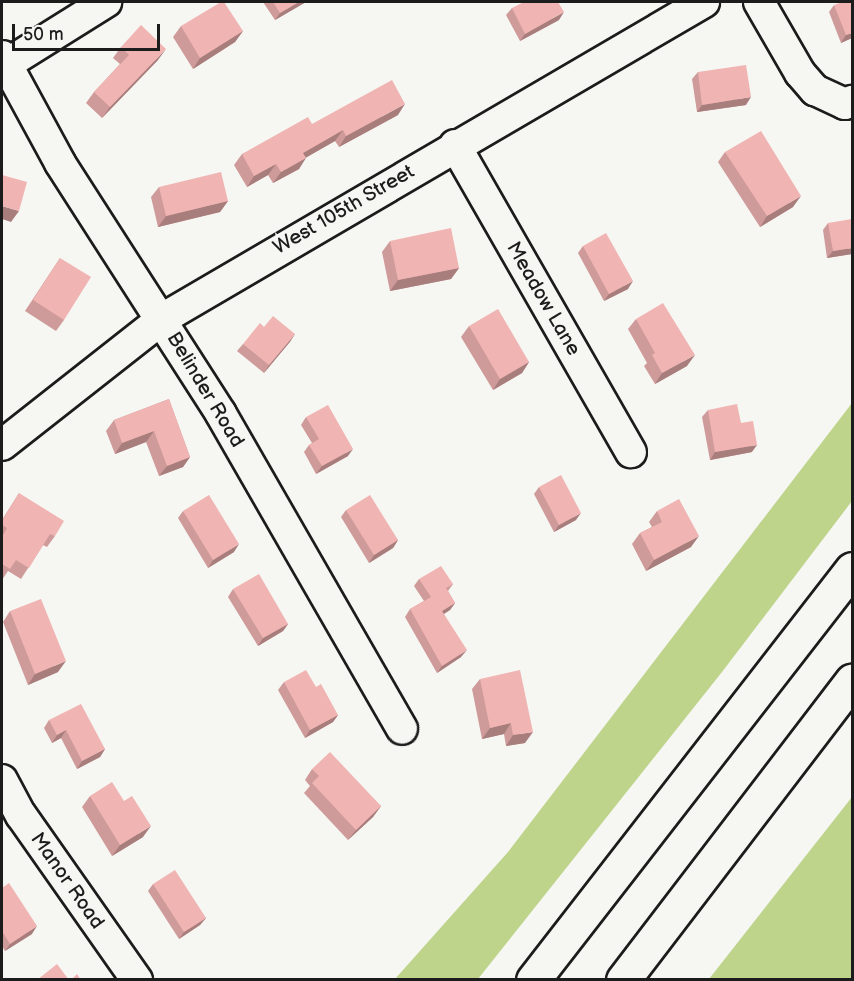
<!DOCTYPE html>
<html>
<head>
<meta charset="utf-8">
<style>
	body { margin:0 }
	#map { position:relative; width:854px; height:981px; overflow:hidden; background:#f6f6f2; font-family:"Balsamiq Sans",sans-serif }
	div>[style] { position:absolute }
	.green>* { inset:0; background:#bed48b }
	.roads { filter:drop-shadow(2px 0 #1c1c1c) drop-shadow(-2px 0 #1c1c1c) drop-shadow(0 2px #1c1c1c) drop-shadow(0 -2px #1c1c1c) }
	.minor>* { height:30px; margin:-15px; padding:0 15px; transform-origin:15px; border-radius:15px; background:#f6f6f2 }
	.highway>* { height:33px; margin:-16.5px; padding:0 16.5px; transform-origin:16.5px; border-radius:16.5px; background:#f6f6f2 }
	.wall>* { inset:0; background:#ce9b9a }
	.shaded-wall>* { inset:0; background:#a87e7d }
	.building>* { inset:0; background:#f0b4b3 }
	span { translate:-50% -50%; white-space:nowrap; text-align:center; line-height:1.15; -webkit-text-stroke:6px #f6f6f2; paint-order:stroke }
	.street-label { font-size:20px; color:#1c1c1c }
	.frame { position:absolute; inset:0; border:3px solid #1c1c1c; pointer-events:none }
	.scale { position:absolute; left:12px; top:24px; width:148px; height:27px; box-sizing:border-box; border:3px solid #1c1c1c; border-top:0; padding-left:8px; font-size:18px; line-height:21px; white-space:nowrap; color:#1c1c1c; -webkit-text-stroke:4px #f6f6f2; paint-order:stroke }
</style>
</head>
<body>
<div id="map">
	<div class="green">
		<div style="clip-path:polygon(852px 403px,852px 501px,722px 672px,478px 979px,395px 979px,508px 852px)"></div>
		<div style="clip-path:polygon(852px 797px,852px 979px,709px 979px)"></div>
	</div>
	<div class="roads">
		<div class="minor">
			<div style="left:759px;top:2px;width:82px;rotate:60deg"></div>
			<div style="left:800px;top:73px;width:23px;rotate:49deg"></div>
			<div style="left:815px;top:90px;width:33px;rotate:25deg"></div>
			<div style="left:845px;top:104px;width:8px;rotate:-23deg"></div>
			<div style="left:2px;top:56px;width:122px;rotate:61.5deg"></div>
			<div style="left:60px;top:163px;width:298px;rotate:57.3deg"></div>
			<div style="left:221px;top:414px;width:363px;rotate:60.1deg"></div>
			<div style="left:2px;top:67px;width:123px;rotate:-32deg"></div>
			<div style="left:455px;top:145px;width:354px;rotate:60.2deg"></div>
			<div style="left:2px;top:445px;width:204px;rotate:-38.2deg"></div>
			<div style="left:162px;top:319px;width:628px;rotate:-30.32deg"></div>
			<div style="left:2px;top:780px;width:40px;rotate:62deg"></div>
			<div style="left:21px;top:815px;width:202px;rotate:54.9deg"></div>
		</div>
		<div class="highway">
			<div style="left:533px;top:980px;width:520px;rotate:-52.18deg"></div>
			<div style="left:623px;top:980px;width:377px;rotate:-52.6deg"></div>
		</div>
	</div>
	<div class="wall">
		<div style="clip-path:polygon(263px 2px,306px 2px,275px 20px)"></div>
		<div style="clip-path:polygon(834px 5px,852px 38px,841px 43px,829px 12px)"></div>
		<div style="clip-path:polygon(512px 8px,559px 20px,520px 41px,506px 15px)"></div>
		<div style="clip-path:polygon(181px 26px,243px 31px,235px 42px,193px 69px,173px 37px)"></div>
		<div style="clip-path:polygon(121px 47px,158px 60px,102px 118px,86px 103px,94px 92px,120px 64px,113px 58px)"></div>
		<div style="clip-path:polygon(698px 72px,746px 105px,697px 112px,692px 79px)"></div>
		<div style="clip-path:polygon(398px 115px,339px 147px,335px 141px,306px 157px,299px 169px,273px 183px,268px 175px,247px 187px,234px 165px,242px 154px,312px 124px)"></div>
		<div style="clip-path:polygon(725px 152px,793px 207px,760px 227px,718px 162px)"></div>
		<div style="clip-path:polygon(159px 187px,228px 201px,220px 212px,158px 227px,151px 197px)"></div>
		<div style="clip-path:polygon(828px 223px,852px 254px,827px 258px,823px 230px)"></div>
		<div style="clip-path:polygon(390px 241px,459px 268px,451px 279px,390px 291px,382px 252px)"></div>
		<div style="clip-path:polygon(583px 246px,628px 289px,604px 301px,578px 253px)"></div>
		<div style="clip-path:polygon(60px 258px,64px 320px,56px 331px,25px 311px)"></div>
		<div style="clip-path:polygon(636px 319px,687px 366px,655px 384px,644px 366px,647px 363px,628px 329px)"></div>
		<div style="clip-path:polygon(469px 326px,529px 362px,522px 373px,493px 390px,461px 337px)"></div>
		<div style="clip-path:polygon(295px 334px,264px 373px,237px 351px,243px 344px)"></div>
		<div style="clip-path:polygon(169px 399px,190px 457px,183px 467px,159px 476px,146px 442px,115px 454px,106px 431px,114px 420px)"></div>
		<div style="clip-path:polygon(708px 410px,741px 423px,752px 452px,710px 460px,702px 417px)"></div>
		<div style="clip-path:polygon(306px 417px,348px 456px,316px 474px,304px 452px,309px 445px,312px 443px,301px 425px)"></div>
		<div style="clip-path:polygon(539px 487px,576px 520px,554px 532px,534px 494px)"></div>
		<div style="clip-path:polygon(19px 493px,55px 536px,47px 547px,43px 545px,21px 579px,8px 571px,2px 580px,2px 520px)"></div>
		<div style="clip-path:polygon(346px 510px,398px 540px,393px 548px,369px 563px,341px 517px)"></div>
		<div style="clip-path:polygon(183px 511px,234px 552px,208px 568px,178px 518px)"></div>
		<div style="clip-path:polygon(657px 511px,691px 547px,646px 571px,632px 544px,640px 533px,652px 527px,649px 522px)"></div>
		<div style="clip-path:polygon(419px 579px,453px 584px,448px 591px,455px 603px,450px 610px,444px 614px,461px 657px,437px 673px,405px 617px,410px 609px,424px 601px,414px 586px)"></div>
		<div style="clip-path:polygon(233px 589px,288px 624px,283px 631px,258px 646px,228px 597px)"></div>
		<div style="clip-path:polygon(10px 611px,58px 672px,28px 685px,3px 622px)"></div>
		<div style="clip-path:polygon(480px 679px,525px 743px,506px 746px,504px 734px,482px 739px,472px 689px)"></div>
		<div style="clip-path:polygon(284px 682px,338px 715px,333px 722px,305px 738px,278px 690px)"></div>
		<div style="clip-path:polygon(49px 720px,105px 749px,100px 757px,77px 769px,61px 738px,52px 743px,44px 728px)"></div>
		<div style="clip-path:polygon(312px 769px,381px 806px,373px 817px,348px 840px,304px 793px,310px 786px,305px 780px)"></div>
		<div style="clip-path:polygon(90px 796px,143px 837px,112px 856px,82px 807px)"></div>
		<div style="clip-path:polygon(153px 884px,206px 918px,200px 925px,179px 939px,148px 891px)"></div>
		<div style="clip-path:polygon(2px 888px,32px 934px,5px 951px,2px 946px)"></div>
	</div>
	<div class="shaded-wall">
		<div style="clip-path:polygon(299px 2px,306px 2px,275px 20px,280px 13px)"></div>
		<div style="clip-path:polygon(564px 12px,559px 20px,520px 41px,525px 34px)"></div>
		<div style="clip-path:polygon(243px 31px,235px 42px,193px 69px,200px 58px)"></div>
		<div style="clip-path:polygon(852px 33px,852px 38px,841px 43px,846px 35px)"></div>
		<div style="clip-path:polygon(166px 49px,158px 60px,102px 118px,110px 107px)"></div>
		<div style="clip-path:polygon(751px 97px,746px 105px,697px 112px,702px 105px)"></div>
		<div style="clip-path:polygon(405px 104px,398px 115px,339px 147px,346px 136px)"></div>
		<div style="clip-path:polygon(343px 130px,335px 141px,295px 164px,303px 153px)"></div>
		<div style="clip-path:polygon(306px 158px,299px 169px,273px 183px,281px 172px)"></div>
		<div style="clip-path:polygon(276px 164px,268px 175px,247px 187px,254px 176px)"></div>
		<div style="clip-path:polygon(801px 196px,793px 207px,760px 227px,767px 216px)"></div>
		<div style="clip-path:polygon(228px 201px,220px 212px,158px 227px,166px 216px)"></div>
		<div style="clip-path:polygon(2px 206px,19px 211px,11px 222px,2px 219px)"></div>
		<div style="clip-path:polygon(852px 248px,852px 254px,827px 258px,833px 251px)"></div>
		<div style="clip-path:polygon(459px 268px,451px 279px,390px 291px,398px 280px)"></div>
		<div style="clip-path:polygon(633px 281px,628px 289px,604px 301px,609px 294px)"></div>
		<div style="clip-path:polygon(295px 334px,290px 342px,264px 373px,269px 365px)"></div>
		<div style="clip-path:polygon(695px 355px,687px 366px,655px 384px,662px 373px)"></div>
		<div style="clip-path:polygon(529px 362px,522px 373px,493px 390px,500px 379px)"></div>
		<div style="clip-path:polygon(154px 431px,146px 442px,115px 454px,122px 443px)"></div>
		<div style="clip-path:polygon(757px 445px,752px 452px,710px 460px,715px 452px)"></div>
		<div style="clip-path:polygon(353px 449px,348px 456px,316px 474px,322px 466px)"></div>
		<div style="clip-path:polygon(190px 457px,183px 467px,159px 476px,167px 466px)"></div>
		<div style="clip-path:polygon(581px 513px,576px 520px,554px 532px,559px 525px)"></div>
		<div style="clip-path:polygon(699px 536px,691px 547px,646px 571px,654px 560px)"></div>
		<div style="clip-path:polygon(398px 540px,393px 548px,369px 563px,374px 555px)"></div>
		<div style="clip-path:polygon(239px 544px,234px 552px,208px 568px,213px 560px)"></div>
		<div style="clip-path:polygon(455px 603px,450px 610px,437px 618px,442px 611px)"></div>
		<div style="clip-path:polygon(288px 624px,283px 631px,258px 646px,263px 638px)"></div>
		<div style="clip-path:polygon(467px 650px,461px 657px,437px 673px,442px 666px)"></div>
		<div style="clip-path:polygon(66px 661px,58px 672px,28px 685px,35px 674px)"></div>
		<div style="clip-path:polygon(338px 715px,333px 722px,305px 738px,310px 730px)"></div>
		<div style="clip-path:polygon(511px 723px,504px 734px,482px 739px,490px 728px)"></div>
		<div style="clip-path:polygon(66px 730px,61px 738px,52px 743px,57px 735px)"></div>
		<div style="clip-path:polygon(533px 732px,525px 743px,506px 746px,513px 735px)"></div>
		<div style="clip-path:polygon(105px 749px,100px 757px,77px 769px,82px 761px)"></div>
		<div style="clip-path:polygon(381px 806px,373px 817px,348px 840px,356px 830px)"></div>
		<div style="clip-path:polygon(151px 826px,143px 837px,112px 856px,120px 845px)"></div>
		<div style="clip-path:polygon(206px 918px,200px 925px,179px 939px,184px 932px)"></div>
		<div style="clip-path:polygon(37px 926px,32px 934px,5px 951px,10px 944px)"></div>
	</div>
	<div class="building">
		<div style="clip-path:polygon(221px 2px,224px 2px,243px 31px,200px 58px,181px 26px)"></div>
		<div style="clip-path:polygon(273px 2px,299px 2px,280px 13px)"></div>
		<div style="clip-path:polygon(524px 2px,558px 2px,564px 12px,525px 34px,512px 8px)"></div>
		<div style="clip-path:polygon(842px 2px,852px 2px,852px 33px,846px 35px,834px 5px)"></div>
		<div style="clip-path:polygon(141px 25px,166px 49px,110px 107px,94px 92px,129px 55px,121px 47px)"></div>
		<div style="clip-path:polygon(746px 65px,751px 97px,702px 105px,698px 72px)"></div>
		<div style="clip-path:polygon(392px 80px,405px 104px,346px 136px,343px 130px,303px 153px,306px 158px,281px 172px,276px 164px,254px 176px,242px 154px,308px 117px,312px 124px)"></div>
		<div style="clip-path:polygon(761px 131px,801px 196px,767px 216px,725px 152px)"></div>
		<div style="clip-path:polygon(221px 172px,228px 201px,166px 216px,159px 187px)"></div>
		<div style="clip-path:polygon(2px 175px,27px 182px,19px 211px,2px 206px)"></div>
		<div style="clip-path:polygon(852px 219px,852px 248px,833px 251px,828px 223px)"></div>
		<div style="clip-path:polygon(451px 228px,459px 268px,398px 280px,390px 241px)"></div>
		<div style="clip-path:polygon(606px 233px,633px 281px,609px 294px,583px 246px)"></div>
		<div style="clip-path:polygon(60px 258px,91px 277px,64px 320px,33px 300px)"></div>
		<div style="clip-path:polygon(663px 303px,695px 355px,662px 373px,652px 355px,655px 353px,636px 319px)"></div>
		<div style="clip-path:polygon(498px 309px,529px 362px,500px 379px,469px 326px)"></div>
		<div style="clip-path:polygon(273px 316px,295px 334px,269px 365px,243px 344px,260px 323px,264px 327px)"></div>
		<div style="clip-path:polygon(169px 399px,190px 457px,167px 466px,154px 431px,122px 443px,114px 420px)"></div>
		<div style="clip-path:polygon(737px 404px,741px 423px,753px 421px,757px 445px,715px 452px,708px 410px)"></div>
		<div style="clip-path:polygon(328px 405px,353px 449px,322px 466px,309px 445px,319px 439px,306px 417px)"></div>
		<div style="clip-path:polygon(561px 475px,581px 513px,559px 525px,539px 487px)"></div>
		<div style="clip-path:polygon(19px 493px,64px 521px,55px 536px,50px 534px,29px 568px,16px 560px,10px 569px,2px 564px,2px 537px,7px 528px,2px 525px,2px 521px)"></div>
		<div style="clip-path:polygon(209px 495px,239px 544px,213px 560px,183px 511px)"></div>
		<div style="clip-path:polygon(370px 495px,398px 540px,374px 555px,346px 510px)"></div>
		<div style="clip-path:polygon(679px 499px,699px 536px,654px 560px,640px 533px,662px 522px,657px 511px)"></div>
		<div style="clip-path:polygon(441px 566px,453px 584px,446px 588px,455px 603px,442px 611px,467px 650px,442px 666px,410px 609px,431px 597px,419px 579px)"></div>
		<div style="clip-path:polygon(259px 574px,288px 624px,263px 638px,233px 589px)"></div>
		<div style="clip-path:polygon(41px 599px,66px 661px,35px 674px,10px 611px)"></div>
		<div style="clip-path:polygon(306px 670px,316px 687px,321px 684px,338px 715px,310px 730px,284px 682px)"></div>
		<div style="clip-path:polygon(520px 670px,533px 732px,513px 735px,511px 723px,490px 728px,480px 679px)"></div>
		<div style="clip-path:polygon(81px 704px,105px 749px,82px 761px,66px 730px,57px 735px,49px 720px)"></div>
		<div style="clip-path:polygon(330px 752px,381px 806px,356px 830px,312px 783px,319px 776px,312px 769px)"></div>
		<div style="clip-path:polygon(112px 782px,124px 801px,132px 796px,151px 826px,120px 845px,90px 796px)"></div>
		<div style="clip-path:polygon(175px 870px,206px 918px,184px 932px,153px 884px)"></div>
		<div style="clip-path:polygon(9px 883px,37px 926px,10px 944px,2px 931px,2px 888px)"></div>
		<div style="clip-path:polygon(57px 964px,69px 980px,37px 980px)"></div>
		<div style="clip-path:polygon(77px 974px,81px 980px,71px 980px)"></div>
	</div>
	<div class="street-label">
		<span style="left:344px;top:210px;rotate:-30deg">West 105th Street</span>
		<span style="left:543px;top:299px;rotate:60deg">Meadow Lane</span>
		<span style="left:205px;top:390px;rotate:59deg">Belinder Road</span>
		<span style="left:67px;top:881px;rotate:55deg">Manor Road</span>
	</div>
	<div class="frame"></div>
	<div class="scale">50 m</div>
</div>
</body>
</html>
